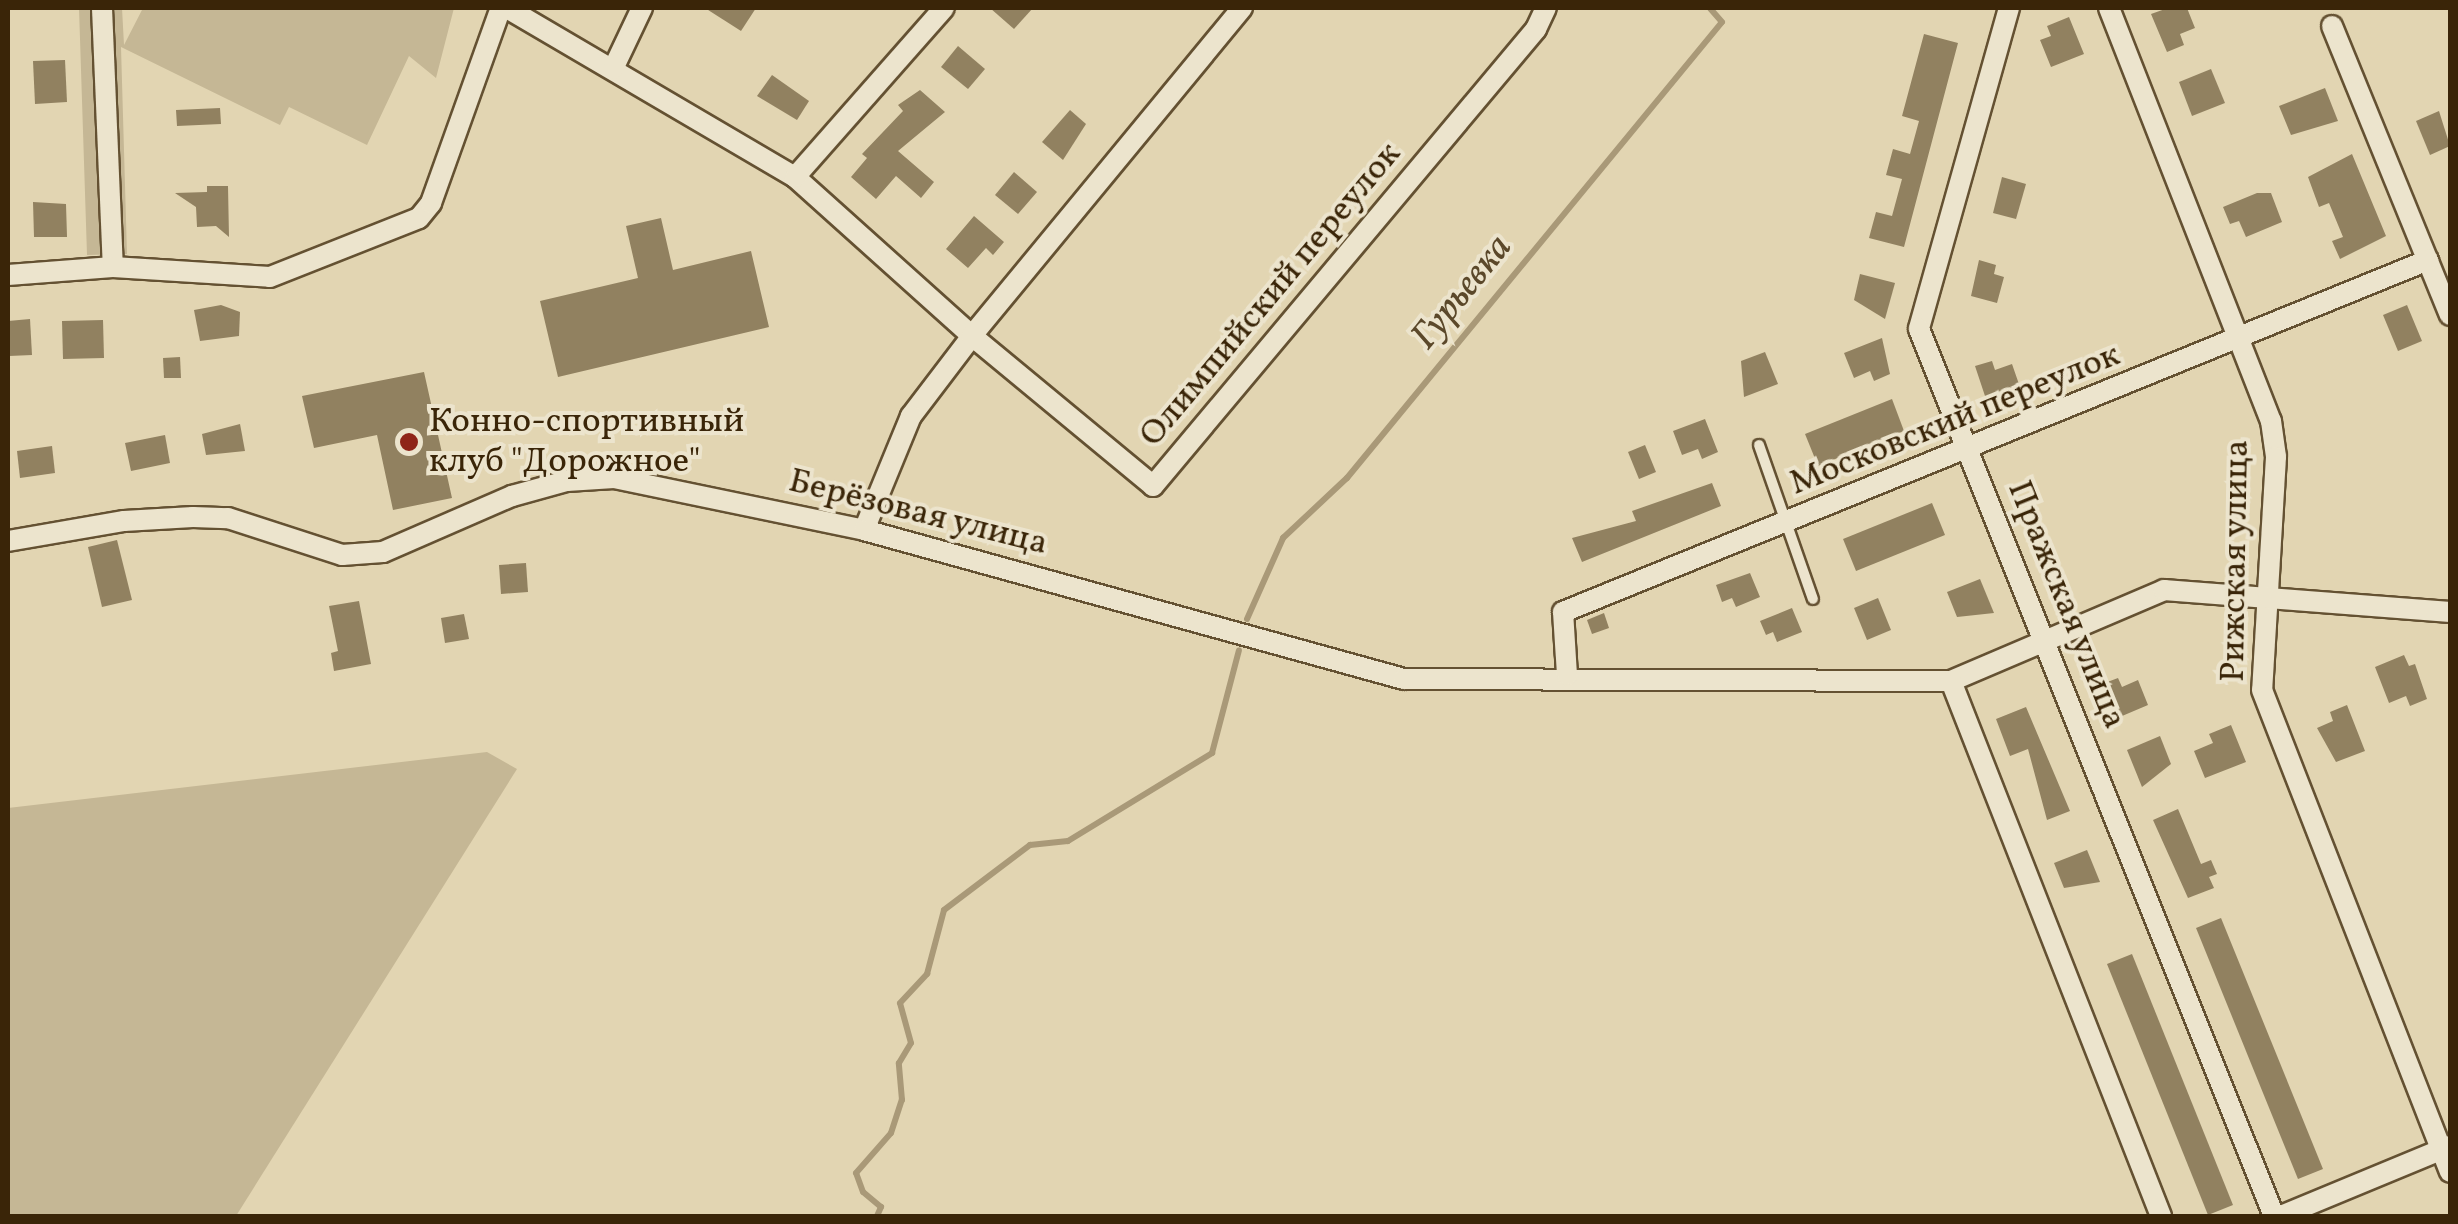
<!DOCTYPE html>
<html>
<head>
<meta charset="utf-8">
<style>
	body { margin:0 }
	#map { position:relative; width:2458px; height:1224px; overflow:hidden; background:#e2d5b2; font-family:Vollkorn,serif }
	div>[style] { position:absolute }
	.green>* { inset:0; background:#c5b795 }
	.stream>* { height:6px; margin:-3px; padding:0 3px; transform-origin:3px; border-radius:3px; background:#a99978 }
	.building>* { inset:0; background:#918160 }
	.roads { filter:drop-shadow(2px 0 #645132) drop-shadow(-2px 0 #645132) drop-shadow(0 2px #645132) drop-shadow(0 -2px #645132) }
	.service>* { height:10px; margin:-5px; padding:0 5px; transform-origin:5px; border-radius:5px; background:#ece4cd }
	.minor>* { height:20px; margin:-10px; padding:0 10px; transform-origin:10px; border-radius:10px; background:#ece4cd }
	.dots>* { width:28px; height:28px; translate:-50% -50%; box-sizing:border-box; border:5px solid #ece4cd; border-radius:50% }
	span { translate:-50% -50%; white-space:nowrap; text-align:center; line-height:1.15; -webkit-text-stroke:8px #ece4cd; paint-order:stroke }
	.street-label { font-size:35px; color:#3a2508 }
	.poi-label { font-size:35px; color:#3a2508 }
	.left { translate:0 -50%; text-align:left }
	.water-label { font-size:38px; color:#5b482a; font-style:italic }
	.frame { position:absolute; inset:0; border:10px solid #3a2508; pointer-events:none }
</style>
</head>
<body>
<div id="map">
	<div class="green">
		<div style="clip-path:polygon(79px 8px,122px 8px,124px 45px,143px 8px,454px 8px,436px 78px,409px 56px,367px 145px,289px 107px,280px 125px,121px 47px,127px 254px,87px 255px)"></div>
		<div style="clip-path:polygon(487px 752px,517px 769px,236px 1216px,8px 1216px,8px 808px)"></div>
	</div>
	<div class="stream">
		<div style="left:1247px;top:619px;width:89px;rotate:-66deg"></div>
		<div style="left:1283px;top:538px;width:88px;rotate:-43.2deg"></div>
		<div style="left:1347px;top:478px;width:590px;rotate:-50.57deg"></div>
		<div style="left:1722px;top:22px;width:18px;rotate:-131deg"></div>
		<div style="left:877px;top:1216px;width:10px;rotate:-66deg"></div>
		<div style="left:881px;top:1207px;width:23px;rotate:-140deg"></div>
		<div style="left:863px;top:1192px;width:20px;rotate:-110deg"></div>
		<div style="left:856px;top:1173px;width:53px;rotate:-48.8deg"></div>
		<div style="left:891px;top:1133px;width:35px;rotate:-72deg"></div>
		<div style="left:902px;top:1100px;width:37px;rotate:-95deg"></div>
		<div style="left:899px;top:1063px;width:23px;rotate:-59deg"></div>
		<div style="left:911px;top:1043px;width:41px;rotate:-105.4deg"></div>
		<div style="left:900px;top:1003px;width:40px;rotate:-47deg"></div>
		<div style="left:927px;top:974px;width:66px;rotate:-75.1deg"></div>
		<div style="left:944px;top:910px;width:108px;rotate:-37.1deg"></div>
		<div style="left:1030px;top:845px;width:38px;rotate:-6deg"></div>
		<div style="left:1068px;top:841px;width:169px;rotate:-31.4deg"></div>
		<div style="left:1212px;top:753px;width:106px;rotate:-75.3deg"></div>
	</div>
	<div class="building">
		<div style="clip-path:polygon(705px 8px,756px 8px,741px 31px)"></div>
		<div style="clip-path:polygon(990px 8px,1033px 8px,1014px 29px)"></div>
		<div style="clip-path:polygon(2168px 8px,2187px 8px,2195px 28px,2180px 34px,2184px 45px,2167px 52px,2151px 14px)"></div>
		<div style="clip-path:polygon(2069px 17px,2084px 54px,2051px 67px,2040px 40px,2051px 36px,2047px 26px)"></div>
		<div style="clip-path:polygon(1924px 34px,1958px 43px,1904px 247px,1869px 238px,1876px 212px,1892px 216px,1902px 179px,1886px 175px,1893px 149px,1910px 154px,1919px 121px,1902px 116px)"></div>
		<div style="clip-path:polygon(958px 46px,985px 69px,968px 89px,941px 67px)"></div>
		<div style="clip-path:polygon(65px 60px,67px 102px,35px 104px,33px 61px)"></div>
		<div style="clip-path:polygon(2211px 69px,2225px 103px,2192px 116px,2179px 82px)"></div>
		<div style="clip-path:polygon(772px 75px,809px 101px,797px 120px,757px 96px)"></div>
		<div style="clip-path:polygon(2325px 88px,2338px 121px,2291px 135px,2279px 106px)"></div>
		<div style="clip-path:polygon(920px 90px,945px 112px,898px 151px,934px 182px,921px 198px,896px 176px,876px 199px,851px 177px,867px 158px,862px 154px,903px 111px,898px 105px)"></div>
		<div style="clip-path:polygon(220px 108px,221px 124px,177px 126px,176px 110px)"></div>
		<div style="clip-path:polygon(1070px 110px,1086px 124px,1063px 160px,1042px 142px)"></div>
		<div style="clip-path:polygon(2439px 111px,2450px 146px,2430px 155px,2416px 121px)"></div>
		<div style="clip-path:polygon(2352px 154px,2386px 236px,2340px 259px,2332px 241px,2343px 237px,2329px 203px,2319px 207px,2308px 177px)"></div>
		<div style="clip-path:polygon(1014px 172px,1037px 192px,1018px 214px,995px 195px)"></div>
		<div style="clip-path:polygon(2002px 177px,2026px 184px,2016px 219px,1993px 213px)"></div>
		<div style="clip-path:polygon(207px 186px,228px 186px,229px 237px,216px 226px,197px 227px,196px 207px,175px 193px,207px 192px)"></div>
		<div style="clip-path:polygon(2257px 193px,2271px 193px,2282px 222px,2246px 237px,2239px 221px,2230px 224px,2223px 207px)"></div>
		<div style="clip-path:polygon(33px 202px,66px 204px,67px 237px,34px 237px)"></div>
		<div style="clip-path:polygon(974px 216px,1004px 242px,993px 255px,986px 248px,968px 268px,946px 249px)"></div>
		<div style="clip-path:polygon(661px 218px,673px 270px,751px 251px,769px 327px,558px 377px,540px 301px,638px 278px,626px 226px)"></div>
		<div style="clip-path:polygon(1979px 260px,1996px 265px,1994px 274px,2004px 277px,1997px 303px,1971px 296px)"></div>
		<div style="clip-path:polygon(1860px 274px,1895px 283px,1885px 319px,1854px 300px)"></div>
		<div style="clip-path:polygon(221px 305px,240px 312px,239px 336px,200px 341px,194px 310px)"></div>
		<div style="clip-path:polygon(2407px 305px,2422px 341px,2398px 351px,2383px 315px)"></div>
		<div style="clip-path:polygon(30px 319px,32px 355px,9px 356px,8px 321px)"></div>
		<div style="clip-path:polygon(103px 320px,104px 358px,63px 359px,62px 321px)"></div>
		<div style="clip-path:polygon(1882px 338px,1890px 374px,1874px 381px,1870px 371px,1854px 378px,1844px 353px)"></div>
		<div style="clip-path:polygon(1765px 352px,1778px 384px,1744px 397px,1741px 361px)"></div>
		<div style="clip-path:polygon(180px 357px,181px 378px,164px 378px,163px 358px)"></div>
		<div style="clip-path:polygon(1992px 361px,1995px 370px,2012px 364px,2021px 390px,1987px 402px,1975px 366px)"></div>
		<div style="clip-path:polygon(424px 372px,452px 498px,393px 510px,377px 435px,314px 448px,302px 396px)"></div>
		<div style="clip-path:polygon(1892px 399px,1904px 431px,1818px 466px,1805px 434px)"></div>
		<div style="clip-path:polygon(1705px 419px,1718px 452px,1702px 459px,1698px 449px,1682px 455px,1673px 431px)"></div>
		<div style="clip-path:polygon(240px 424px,245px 451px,206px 455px,202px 434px)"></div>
		<div style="clip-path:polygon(165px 435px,170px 463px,131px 471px,125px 443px)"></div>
		<div style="clip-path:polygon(1645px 445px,1656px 472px,1639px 479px,1628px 452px)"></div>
		<div style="clip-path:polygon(52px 446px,55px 473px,20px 478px,17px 451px)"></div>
		<div style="clip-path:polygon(1712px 483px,1721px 506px,1582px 562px,1572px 538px,1636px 521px,1632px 511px)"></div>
		<div style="clip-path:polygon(1932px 503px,1945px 535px,1856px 571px,1843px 539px)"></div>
		<div style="clip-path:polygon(117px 540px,132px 600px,102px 607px,88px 547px)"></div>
		<div style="clip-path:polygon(526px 563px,528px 592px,501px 594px,499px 565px)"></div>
		<div style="clip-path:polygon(1750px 573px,1760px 597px,1736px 607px,1732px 598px,1722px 602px,1716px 585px)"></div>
		<div style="clip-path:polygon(1980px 579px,1994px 613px,1957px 617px,1947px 592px)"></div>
		<div style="clip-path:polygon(1878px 598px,1891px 630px,1867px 640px,1854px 608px)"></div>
		<div style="clip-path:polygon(359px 601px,371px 664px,334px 671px,331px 653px,338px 651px,329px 606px)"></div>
		<div style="clip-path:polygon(1792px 608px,1802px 632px,1777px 642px,1773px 632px,1766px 635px,1760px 621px)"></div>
		<div style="clip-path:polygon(1604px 613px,1609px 628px,1592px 634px,1587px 620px)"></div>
		<div style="clip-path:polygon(464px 614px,469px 639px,445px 643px,441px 618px)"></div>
		<div style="clip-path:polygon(2404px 655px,2409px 666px,2415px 664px,2427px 699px,2410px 706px,2406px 696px,2389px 703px,2375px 667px)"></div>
		<div style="clip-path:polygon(2118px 678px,2122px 687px,2138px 680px,2148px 705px,2115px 719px,2102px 684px)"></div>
		<div style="clip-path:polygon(2347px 705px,2365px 751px,2336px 762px,2317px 728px,2333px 721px,2330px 712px)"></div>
		<div style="clip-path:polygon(2026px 707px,2070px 811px,2047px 820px,2028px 749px,2010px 756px,1996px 719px)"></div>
		<div style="clip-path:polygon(2231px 725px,2246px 762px,2205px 778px,2194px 751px,2213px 743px,2209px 734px)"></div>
		<div style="clip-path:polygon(2160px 736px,2171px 764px,2142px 787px,2127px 750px)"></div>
		<div style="clip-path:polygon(2178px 809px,2201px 864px,2211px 860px,2217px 874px,2209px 877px,2214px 888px,2188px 898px,2153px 820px)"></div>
		<div style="clip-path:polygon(2087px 850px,2100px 882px,2064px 888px,2054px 863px)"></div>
		<div style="clip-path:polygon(2221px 918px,2323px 1169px,2298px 1179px,2196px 928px)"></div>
		<div style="clip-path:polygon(2132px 954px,2233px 1205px,2208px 1215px,2107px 964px)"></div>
	</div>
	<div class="roads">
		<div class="service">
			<div style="left:1759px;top:445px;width:163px;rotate:70.7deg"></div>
		</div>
		<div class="minor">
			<div style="left:102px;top:8px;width:259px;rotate:87.6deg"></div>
			<div style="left:507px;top:8px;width:334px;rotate:30.4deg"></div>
			<div style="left:795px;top:177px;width:238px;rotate:41.9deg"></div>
			<div style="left:972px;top:336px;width:101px;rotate:127.3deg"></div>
			<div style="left:911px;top:416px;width:123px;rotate:112.4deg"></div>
			<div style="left:1242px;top:8px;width:425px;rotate:129.5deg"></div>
			<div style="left:972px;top:336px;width:235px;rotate:39.6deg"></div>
			<div style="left:1153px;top:486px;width:596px;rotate:-50.03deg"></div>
			<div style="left:1536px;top:29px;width:23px;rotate:-65deg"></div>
			<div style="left:2009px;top:8px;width:333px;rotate:105.7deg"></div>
			<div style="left:1919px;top:329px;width:955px;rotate:68.19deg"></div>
			<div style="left:2109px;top:8px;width:444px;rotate:68.6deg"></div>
			<div style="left:2271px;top:421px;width:36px;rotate:82deg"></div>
			<div style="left:2276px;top:457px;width:233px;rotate:93.4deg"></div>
			<div style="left:2262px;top:690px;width:517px;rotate:68.69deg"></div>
			<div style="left:2332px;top:26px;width:312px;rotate:67.8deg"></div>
			<div style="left:613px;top:69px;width:68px;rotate:-64.6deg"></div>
			<div style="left:795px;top:177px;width:225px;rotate:-48.6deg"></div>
			<div style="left:8px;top:275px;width:105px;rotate:-4.4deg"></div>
			<div style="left:113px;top:267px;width:157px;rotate:3.6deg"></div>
			<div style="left:270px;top:277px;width:160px;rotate:-21.6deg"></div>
			<div style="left:419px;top:218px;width:19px;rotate:-51deg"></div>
			<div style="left:431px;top:203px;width:207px;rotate:-70.3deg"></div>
			<div style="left:8px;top:541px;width:118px;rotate:-9.8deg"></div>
			<div style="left:124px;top:521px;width:69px;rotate:-3.3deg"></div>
			<div style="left:193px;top:517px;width:35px;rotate:2deg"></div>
			<div style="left:228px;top:518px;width:120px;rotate:18deg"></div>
			<div style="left:342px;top:555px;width:41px;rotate:-4.2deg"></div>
			<div style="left:383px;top:552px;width:141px;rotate:-23.5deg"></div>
			<div style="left:512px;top:496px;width:57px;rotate:-15.3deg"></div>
			<div style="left:567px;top:481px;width:47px;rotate:-3.7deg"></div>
			<div style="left:614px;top:478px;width:255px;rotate:11.7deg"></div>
			<div style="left:864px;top:530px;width:560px;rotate:15.43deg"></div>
			<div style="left:1404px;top:679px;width:547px;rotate:0.21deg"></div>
			<div style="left:1951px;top:681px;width:232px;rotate:-23.1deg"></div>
			<div style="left:2164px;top:590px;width:287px;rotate:4.4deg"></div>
			<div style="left:1567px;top:675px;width:63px;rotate:-93.6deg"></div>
			<div style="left:1563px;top:612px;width:934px;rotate:-22.14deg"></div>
			<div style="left:1951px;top:681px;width:575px;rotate:68.57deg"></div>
			<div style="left:2281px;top:1216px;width:183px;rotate:-22.5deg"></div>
		</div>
	</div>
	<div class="dots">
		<div style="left:409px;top:442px;background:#8f2418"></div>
	</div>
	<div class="street-label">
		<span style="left:1271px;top:295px;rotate:-50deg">Олимпийский переулок</span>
		<span style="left:1955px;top:420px;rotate:-22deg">Московский переулок</span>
		<span style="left:918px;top:513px;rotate:14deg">Берёзовая улица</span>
		<span style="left:2236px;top:561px;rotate:-89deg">Рижская улица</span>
		<span style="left:2066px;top:605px;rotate:68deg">Пражская улица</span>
	</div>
	<div class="poi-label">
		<span class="left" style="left:429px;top:442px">Конно-спортивный<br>клуб "Дорожное"</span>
	</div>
	<div class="water-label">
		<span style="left:1463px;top:293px;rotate:-51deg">Гурьевка</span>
	</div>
	<div class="frame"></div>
</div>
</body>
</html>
